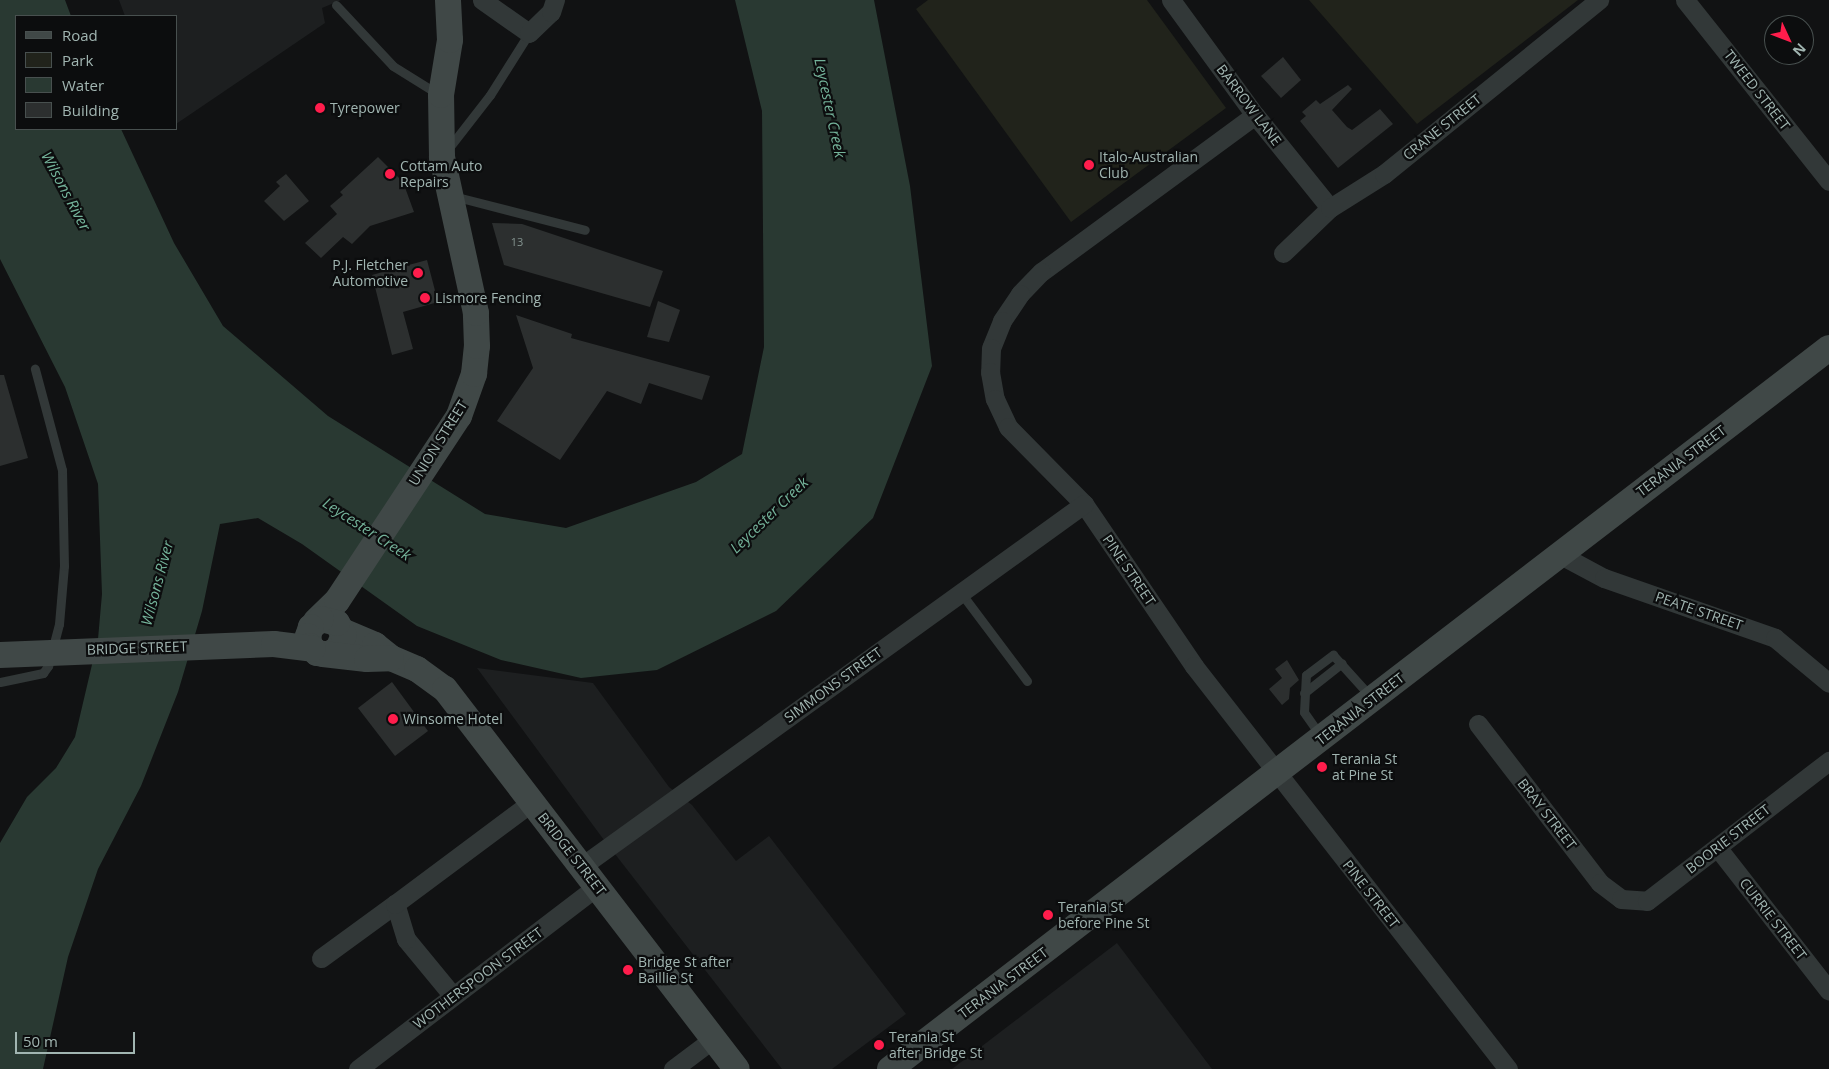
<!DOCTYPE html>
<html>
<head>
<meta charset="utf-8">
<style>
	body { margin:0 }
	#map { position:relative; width:1829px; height:1069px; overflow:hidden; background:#111213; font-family:"Open Sans",sans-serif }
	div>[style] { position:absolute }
	.built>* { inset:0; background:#1d1f20 }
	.green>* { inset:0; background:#21231b }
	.water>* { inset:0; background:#293932 }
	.building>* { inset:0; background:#2c2f2f }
	.service>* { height:9px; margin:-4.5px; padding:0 4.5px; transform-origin:4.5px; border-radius:4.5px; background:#323838 }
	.minor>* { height:19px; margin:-9.5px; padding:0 9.5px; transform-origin:9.5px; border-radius:9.5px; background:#323838 }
	.secondary>* { height:26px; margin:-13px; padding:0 13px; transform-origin:13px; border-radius:13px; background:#404847 }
	.dots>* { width:14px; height:14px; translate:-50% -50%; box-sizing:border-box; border:2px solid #0c0d0e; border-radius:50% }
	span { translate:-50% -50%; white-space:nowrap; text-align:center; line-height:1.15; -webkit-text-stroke:4.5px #0c0d0e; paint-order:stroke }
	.number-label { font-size:11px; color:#849490 }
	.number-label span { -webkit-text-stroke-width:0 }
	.street-label { font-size:14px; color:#a1b5b1 }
	.poi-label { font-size:14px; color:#a1b5b1 }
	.left { translate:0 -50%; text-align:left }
	.right { translate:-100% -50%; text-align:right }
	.water-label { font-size:15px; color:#74b39a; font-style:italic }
	.legend { position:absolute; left:15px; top:15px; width:162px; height:115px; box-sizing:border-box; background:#0c0d0e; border:1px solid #48504f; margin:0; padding:6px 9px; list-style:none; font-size:15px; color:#a1b5b1 }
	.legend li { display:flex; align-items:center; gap:10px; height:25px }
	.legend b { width:25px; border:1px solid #48504f }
	.north { position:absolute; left:1764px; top:15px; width:50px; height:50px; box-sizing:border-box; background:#0c0d0e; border:1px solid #48504f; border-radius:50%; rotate:133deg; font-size:14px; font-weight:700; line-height:20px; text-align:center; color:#a1b5b1 }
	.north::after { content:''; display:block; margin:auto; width:18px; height:22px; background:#ff1d4c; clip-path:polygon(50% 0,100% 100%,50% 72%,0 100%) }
	.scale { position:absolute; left:15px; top:1032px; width:120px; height:22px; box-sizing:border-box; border:2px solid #a1b5b1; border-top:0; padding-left:6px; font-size:15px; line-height:18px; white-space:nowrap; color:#a1b5b1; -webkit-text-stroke:4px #0c0d0e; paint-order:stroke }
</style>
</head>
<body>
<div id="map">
	<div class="built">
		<div style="clip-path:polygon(119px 0,341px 0,322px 8px,325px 23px,176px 124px,176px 16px,125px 16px)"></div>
		<div style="clip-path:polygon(477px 668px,593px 683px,669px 787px,692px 805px,736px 861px,769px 836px,906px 1014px,832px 1069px,782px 1069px,601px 836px)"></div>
		<div style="clip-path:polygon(1117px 943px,1212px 1069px,952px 1069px)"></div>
	</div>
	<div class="green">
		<div style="clip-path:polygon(928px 0,1147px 0,1226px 108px,1071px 222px,916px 9px)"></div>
		<div style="clip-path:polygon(1309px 0,1578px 0,1417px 124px)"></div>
	</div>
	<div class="water">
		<div style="clip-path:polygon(0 0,65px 0,71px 16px,16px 16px,16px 129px,121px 129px,174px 243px,223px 326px,328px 416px,485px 514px,566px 528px,696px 482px,742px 454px,764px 347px,762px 111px,735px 0,874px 0,910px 186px,932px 366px,873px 518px,776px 611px,657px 670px,581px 678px,501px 660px,417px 626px,302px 544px,258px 518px,220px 524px,202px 611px,178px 692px,141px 786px,98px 869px,68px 957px,43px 1069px,0 1069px,0 843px,27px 797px,56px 768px,75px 737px,98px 639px,102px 594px,98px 484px,65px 387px,0 259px)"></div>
	</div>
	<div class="building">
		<div style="clip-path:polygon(1283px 57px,1301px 80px,1281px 98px,1261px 76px)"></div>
		<div style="clip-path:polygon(1348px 85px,1352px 89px,1332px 110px,1347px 127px,1352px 130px,1380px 109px,1393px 124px,1338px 168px,1300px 121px,1306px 116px,1302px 112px,1316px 100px,1320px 104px)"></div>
		<div style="clip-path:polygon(378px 157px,403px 182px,414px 212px,370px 226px,352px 244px,343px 237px,321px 258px,305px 243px,337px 214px,330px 206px,343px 195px,340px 192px)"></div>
		<div style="clip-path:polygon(286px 174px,309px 201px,284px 221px,264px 201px,280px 186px,276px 182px)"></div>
		<div style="clip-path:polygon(492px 223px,522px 224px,663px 271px,650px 307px,504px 265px)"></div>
		<div style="clip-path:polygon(427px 260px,438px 302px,403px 312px,413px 349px,392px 355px,372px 275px)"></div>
		<div style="clip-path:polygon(658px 301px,680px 310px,669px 342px,647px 337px)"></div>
		<div style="clip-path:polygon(516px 315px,572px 334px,571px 338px,710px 376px,702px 400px,649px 383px,641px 404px,607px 391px,560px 460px,497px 421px,533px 368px)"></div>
		<div style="clip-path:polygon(0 375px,4px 375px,28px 458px,0 466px)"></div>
		<div style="clip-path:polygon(1287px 660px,1299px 680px,1290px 688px,1289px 699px,1282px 705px,1269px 689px,1282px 678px,1275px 669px)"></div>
		<div style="clip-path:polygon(392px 682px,428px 731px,395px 756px,358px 708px)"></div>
	</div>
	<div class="service">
		<div style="left:336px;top:5px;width:83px;rotate:46.9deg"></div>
		<div style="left:393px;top:66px;width:53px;rotate:31.9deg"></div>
		<div style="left:448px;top:149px;width:68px;rotate:-52.1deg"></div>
		<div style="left:490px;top:95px;width:73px;rotate:-57.8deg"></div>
		<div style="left:453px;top:196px;width:136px;rotate:14.4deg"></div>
		<div style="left:961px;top:593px;width:110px;rotate:53.1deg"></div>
		<div style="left:0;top:682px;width:44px;rotate:-11.8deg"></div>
		<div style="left:43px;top:673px;width:9px;rotate:-54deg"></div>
		<div style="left:48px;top:666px;width:43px;rotate:-75.3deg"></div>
		<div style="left:59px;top:624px;width:58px;rotate:-85.1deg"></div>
		<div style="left:64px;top:566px;width:96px;rotate:-91.2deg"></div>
		<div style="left:62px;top:470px;width:105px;rotate:-105deg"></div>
		<div style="left:1304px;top:693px;width:48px;rotate:-38.3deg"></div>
		<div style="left:1320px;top:735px;width:28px;rotate:-125deg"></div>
		<div style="left:1304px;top:712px;width:37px;rotate:-87deg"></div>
		<div style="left:1306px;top:675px;width:34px;rotate:-37deg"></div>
		<div style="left:1333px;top:655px;width:57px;rotate:47.9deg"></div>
	</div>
	<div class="minor">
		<div style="left:482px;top:0;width:57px;rotate:35.1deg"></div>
		<div style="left:529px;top:33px;width:30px;rotate:-44deg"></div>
		<div style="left:551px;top:12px;width:13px;rotate:-72deg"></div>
		<div style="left:1171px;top:0;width:142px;rotate:53.9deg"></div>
		<div style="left:1255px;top:115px;width:119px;rotate:51.1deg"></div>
		<div style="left:1685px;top:0;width:231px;rotate:51.5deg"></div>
		<div style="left:1255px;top:115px;width:265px;rotate:143.7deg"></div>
		<div style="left:1041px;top:272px;width:30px;rotate:134deg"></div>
		<div style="left:1020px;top:294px;width:32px;rotate:124deg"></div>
		<div style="left:1002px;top:321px;width:29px;rotate:112deg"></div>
		<div style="left:991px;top:348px;width:24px;rotate:92deg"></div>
		<div style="left:990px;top:372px;width:27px;rotate:80deg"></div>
		<div style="left:995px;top:399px;width:31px;rotate:65deg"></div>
		<div style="left:1008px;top:427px;width:108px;rotate:45.4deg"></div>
		<div style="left:1084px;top:504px;width:196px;rotate:55.8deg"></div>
		<div style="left:1194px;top:666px;width:511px;rotate:52.08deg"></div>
		<div style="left:1283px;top:253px;width:65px;rotate:-43.8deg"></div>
		<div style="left:1330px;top:208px;width:64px;rotate:-32.2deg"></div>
		<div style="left:1384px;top:174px;width:277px;rotate:-39deg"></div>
		<div style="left:1559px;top:554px;width:51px;rotate:28.1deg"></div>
		<div style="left:1604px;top:578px;width:181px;rotate:19.3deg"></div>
		<div style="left:1775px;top:638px;width:70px;rotate:39.8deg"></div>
		<div style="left:1478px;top:724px;width:200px;rotate:52.5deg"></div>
		<div style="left:1600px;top:883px;width:26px;rotate:37deg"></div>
		<div style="left:1621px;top:899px;width:26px;rotate:4deg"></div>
		<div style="left:1647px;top:901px;width:230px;rotate:-37.6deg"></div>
		<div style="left:1717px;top:847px;width:182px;rotate:52.1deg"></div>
		<div style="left:582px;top:866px;width:619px;rotate:-35.8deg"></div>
		<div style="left:321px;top:958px;width:92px;rotate:-36.1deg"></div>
		<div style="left:453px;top:996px;width:74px;rotate:-129.5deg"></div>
		<div style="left:406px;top:939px;width:37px;rotate:-107deg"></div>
		<div style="left:395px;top:904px;width:171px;rotate:-36.7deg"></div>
		<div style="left:358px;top:1069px;width:301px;rotate:-37.4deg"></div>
		<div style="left:673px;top:1069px;width:50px;rotate:-36.9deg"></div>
	</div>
	<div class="secondary">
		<div style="left:316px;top:621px;width:29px;rotate:-44deg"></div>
		<div style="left:337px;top:601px;width:222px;rotate:-56.6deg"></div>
		<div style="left:459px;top:416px;width:45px;rotate:-70.3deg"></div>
		<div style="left:474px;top:374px;width:28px;rotate:-84deg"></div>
		<div style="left:477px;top:346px;width:33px;rotate:-92deg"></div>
		<div style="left:476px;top:313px;width:160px;rotate:-102.3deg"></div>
		<div style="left:442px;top:157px;width:62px;rotate:-90.9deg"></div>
		<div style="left:441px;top:95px;width:56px;rotate:-80.7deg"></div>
		<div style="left:450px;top:40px;width:40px;rotate:-92.9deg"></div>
		<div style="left:342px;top:631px;width:36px;rotate:23deg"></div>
		<div style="left:375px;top:645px;width:21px;rotate:39deg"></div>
		<div style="left:391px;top:658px;width:28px;rotate:23deg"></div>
		<div style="left:417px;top:669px;width:34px;rotate:36deg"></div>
		<div style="left:445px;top:689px;width:479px;rotate:52.5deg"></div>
		<div style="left:329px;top:654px;width:10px;rotate:-29deg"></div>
		<div style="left:338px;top:649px;width:15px;rotate:-67deg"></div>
		<div style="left:344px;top:635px;width:14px;rotate:-120deg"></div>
		<div style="left:337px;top:623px;width:16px;rotate:-166deg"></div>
		<div style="left:321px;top:619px;width:13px;rotate:141deg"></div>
		<div style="left:311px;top:627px;width:9px;rotate:108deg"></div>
		<div style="left:308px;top:636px;width:10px;rotate:79deg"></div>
		<div style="left:310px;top:646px;width:10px;rotate:45deg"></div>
		<div style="left:317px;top:653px;width:6px;rotate:9deg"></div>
		<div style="left:323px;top:654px;width:44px;rotate:6.5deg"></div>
		<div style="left:367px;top:659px;width:24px;rotate:-2deg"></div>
		<div style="left:0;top:655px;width:274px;rotate:-2.3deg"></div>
		<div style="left:274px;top:644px;width:39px;rotate:7deg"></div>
		<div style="left:890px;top:1069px;width:1184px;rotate:-37.52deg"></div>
	</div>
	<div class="dots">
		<div style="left:320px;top:108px;background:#ff1d4c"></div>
		<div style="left:1089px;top:165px;background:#ff1d4c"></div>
		<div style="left:390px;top:174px;background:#ff1d4c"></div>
		<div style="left:418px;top:273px;background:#ff1d4c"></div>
		<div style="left:425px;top:298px;background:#ff1d4c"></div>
		<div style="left:393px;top:719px;background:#ff1d4c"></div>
		<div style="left:1322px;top:767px;background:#ff1d4c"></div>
		<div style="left:1048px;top:915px;background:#ff1d4c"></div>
		<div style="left:628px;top:970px;background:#ff1d4c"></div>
		<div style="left:879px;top:1045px;background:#ff1d4c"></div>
	</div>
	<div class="number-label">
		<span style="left:517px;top:242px">13</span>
	</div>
	<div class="street-label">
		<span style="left:1757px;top:90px;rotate:52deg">TWEED STREET</span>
		<span style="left:1249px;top:105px;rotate:53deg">BARROW LANE</span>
		<span style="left:1442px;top:127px;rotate:-39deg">CRANE STREET</span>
		<span style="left:438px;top:443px;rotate:-58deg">UNION STREET</span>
		<span style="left:1681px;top:461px;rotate:-37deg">TERANIA STREET</span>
		<span style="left:1129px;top:570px;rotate:56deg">PINE STREET</span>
		<span style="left:1699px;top:611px;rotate:19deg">PEATE STREET</span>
		<span style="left:137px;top:648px;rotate:-2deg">BRIDGE STREET</span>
		<span style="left:833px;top:685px;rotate:-36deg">SIMMONS STREET</span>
		<span style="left:1360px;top:709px;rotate:-38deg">TERANIA STREET</span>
		<span style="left:1547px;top:814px;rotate:52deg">BRAY STREET</span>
		<span style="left:1728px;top:839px;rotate:-38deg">BOORIE STREET</span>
		<span style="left:572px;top:854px;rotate:52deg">BRIDGE STREET</span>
		<span style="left:1371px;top:894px;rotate:52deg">PINE STREET</span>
		<span style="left:1773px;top:919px;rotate:52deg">CURRIE STREET</span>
		<span style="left:478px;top:978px;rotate:-37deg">WOTHERSPOON STREET</span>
		<span style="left:1003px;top:983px;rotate:-37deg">TERANIA STREET</span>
	</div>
	<div class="poi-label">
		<span class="left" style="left:330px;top:108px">Tyrepower</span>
		<span class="left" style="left:1099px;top:165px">Italo-Australian<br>Club</span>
		<span class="left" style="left:400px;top:174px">Cottam Auto<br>Repairs</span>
		<span class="right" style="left:408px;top:273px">P.J. Fletcher<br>Automotive</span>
		<span class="left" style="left:435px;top:298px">Lismore Fencing</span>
		<span class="left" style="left:403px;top:719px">Winsome Hotel</span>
		<span class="left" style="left:1332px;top:767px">Terania St<br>at Pine St</span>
		<span class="left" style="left:1058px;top:915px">Terania St<br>before Pine St</span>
		<span class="left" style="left:638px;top:970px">Bridge St after<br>Baillie St</span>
		<span class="left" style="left:889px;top:1045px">Terania St<br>after Bridge St</span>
	</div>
	<div class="water-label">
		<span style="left:830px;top:108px;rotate:78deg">Leycester Creek</span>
		<span style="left:66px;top:191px;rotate:62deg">Wilsons River</span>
		<span style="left:769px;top:515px;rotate:-44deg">Leycester Creek</span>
		<span style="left:367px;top:529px;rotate:33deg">Leycester Creek</span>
		<span style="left:157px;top:583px;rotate:-75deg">Wilsons River</span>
	</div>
	<ul class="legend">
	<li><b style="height:6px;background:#404847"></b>Road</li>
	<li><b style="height:14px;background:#21231b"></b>Park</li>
	<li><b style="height:14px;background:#293932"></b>Water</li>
	<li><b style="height:14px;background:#2c2f2f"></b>Building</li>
	</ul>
	<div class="north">N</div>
	<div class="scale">50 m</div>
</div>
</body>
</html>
